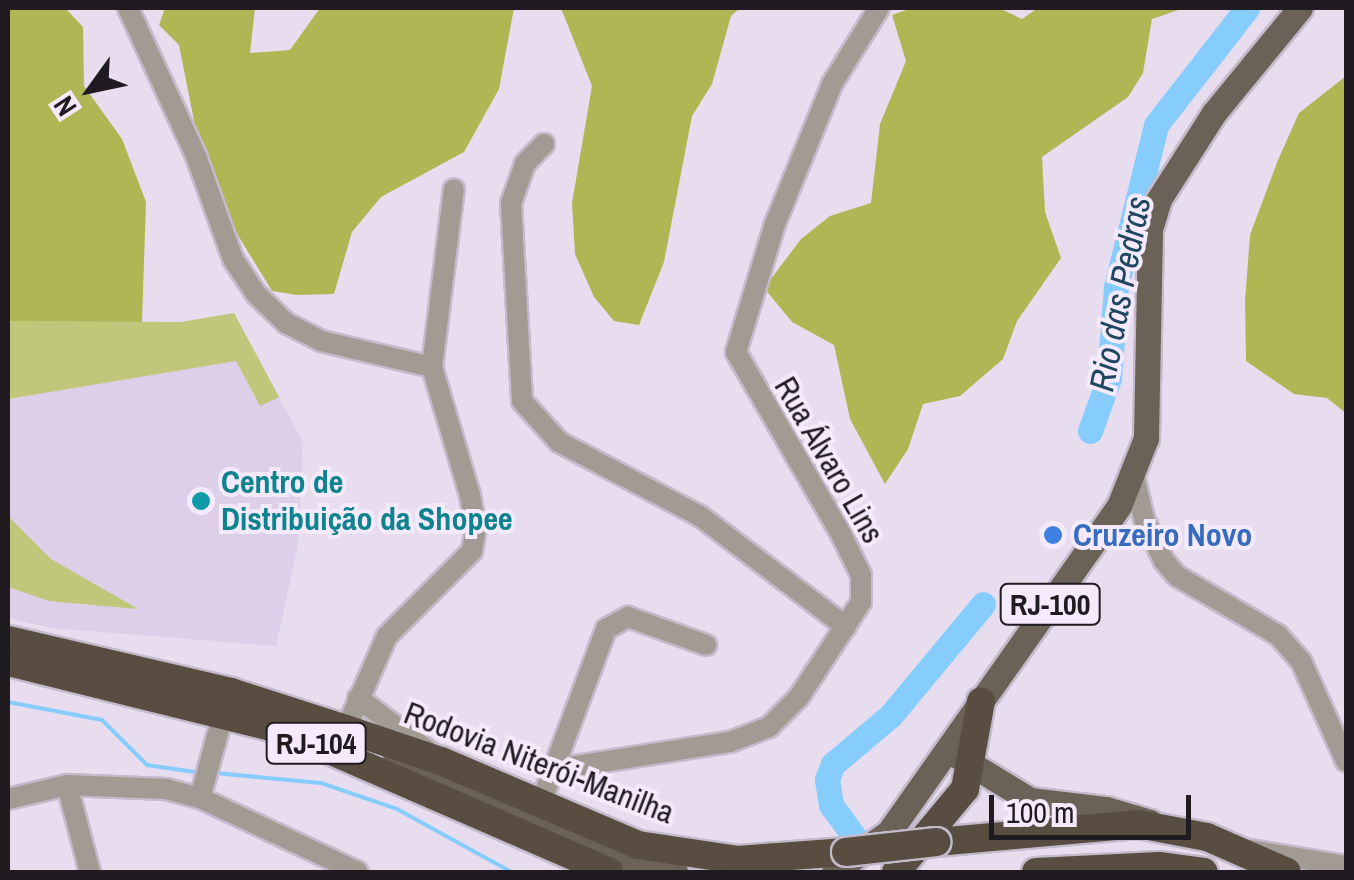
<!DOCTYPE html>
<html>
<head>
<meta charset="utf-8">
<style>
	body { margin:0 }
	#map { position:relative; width:1354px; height:880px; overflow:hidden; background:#e7ddef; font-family:"Archivo Narrow",sans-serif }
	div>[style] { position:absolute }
	.built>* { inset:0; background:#dccfe7 }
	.green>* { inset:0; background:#bec77a }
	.forest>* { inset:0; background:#aeb754 }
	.stream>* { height:4px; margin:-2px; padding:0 2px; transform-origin:2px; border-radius:2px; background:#86cdfe }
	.river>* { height:25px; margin:-12.5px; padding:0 12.5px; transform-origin:12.5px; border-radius:12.5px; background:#86cdfe }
	.roads { filter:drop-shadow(2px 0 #c3baca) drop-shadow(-2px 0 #c3baca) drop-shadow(0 2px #c3baca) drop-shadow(0 -2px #c3baca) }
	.minor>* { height:20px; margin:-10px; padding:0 10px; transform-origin:10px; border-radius:10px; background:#a19b94 }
	.major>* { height:25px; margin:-12.5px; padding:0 12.5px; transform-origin:12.5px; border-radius:12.5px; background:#6b6156 }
	.highway>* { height:28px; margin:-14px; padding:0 14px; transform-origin:14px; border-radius:14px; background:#584d40 }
	.bridges { filter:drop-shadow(2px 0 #c3baca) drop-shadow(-2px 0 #c3baca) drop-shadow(0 2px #c3baca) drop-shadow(0 -2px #c3baca) }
	.highway-bridge>* { height:28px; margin:-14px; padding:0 14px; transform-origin:14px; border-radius:14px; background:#584d40 }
	.dots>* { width:28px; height:28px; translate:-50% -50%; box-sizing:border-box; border:5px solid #f4eafc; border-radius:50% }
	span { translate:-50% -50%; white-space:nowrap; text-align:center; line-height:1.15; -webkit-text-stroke:8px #f4eafc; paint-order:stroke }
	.shield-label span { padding:2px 8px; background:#f4eafc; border:2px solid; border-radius:8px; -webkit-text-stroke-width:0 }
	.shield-label { font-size:30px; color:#1f1b21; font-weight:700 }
	.street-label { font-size:32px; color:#1f1b21 }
	.culture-label { font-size:32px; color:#0d838f; font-weight:700 }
	.left { translate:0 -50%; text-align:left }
	.shop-label { font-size:32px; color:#366cbe; font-weight:700 }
	.water-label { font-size:35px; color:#204760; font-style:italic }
	.frame { position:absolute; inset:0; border:10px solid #1f1b21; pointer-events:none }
	.north { position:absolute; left:40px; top:40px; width:100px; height:100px; -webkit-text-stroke:8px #f4eafc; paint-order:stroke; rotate:237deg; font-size:28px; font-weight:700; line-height:40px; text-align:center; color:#1f1b21 }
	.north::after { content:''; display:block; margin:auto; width:35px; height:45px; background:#1f1b21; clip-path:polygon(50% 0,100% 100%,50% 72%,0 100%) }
	.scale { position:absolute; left:989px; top:795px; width:202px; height:45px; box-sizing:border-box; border:5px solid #1f1b21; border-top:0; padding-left:12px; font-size:30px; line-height:35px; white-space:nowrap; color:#1f1b21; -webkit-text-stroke:8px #f4eafc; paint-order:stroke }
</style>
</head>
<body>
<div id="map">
	<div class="built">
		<div style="clip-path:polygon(234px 313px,303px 442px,298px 545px,276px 646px,51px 628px,8px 618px,8px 321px,181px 322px)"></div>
	</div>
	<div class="green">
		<div style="clip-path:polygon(234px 313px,279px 397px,260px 406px,236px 361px,8px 399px,8px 321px,181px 322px)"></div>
		<div style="clip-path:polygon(8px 516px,51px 559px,138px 609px,49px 601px,8px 587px)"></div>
	</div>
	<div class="forest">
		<div style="clip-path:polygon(8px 8px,65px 8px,83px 27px,84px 86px,122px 139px,146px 202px,142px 322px,8px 321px)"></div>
		<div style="clip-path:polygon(165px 8px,255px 8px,250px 53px,290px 50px,320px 8px,514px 8px,499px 89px,464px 152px,381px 197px,352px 232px,334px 294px,297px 295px,272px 291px,228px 219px,200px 151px,179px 45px,159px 25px)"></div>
		<div style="clip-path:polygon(561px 8px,740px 8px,731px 16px,712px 84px,692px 116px,664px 262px,639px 325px,614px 321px,594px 297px,575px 254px,572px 203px,592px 86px)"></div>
		<div style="clip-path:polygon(912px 8px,999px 8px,1022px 19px,1038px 8px,1184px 8px,1152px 19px,1143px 73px,1128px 97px,1042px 157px,1045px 212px,1061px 258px,1017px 321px,1003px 359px,960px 396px,923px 404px,908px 449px,885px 484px,850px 419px,834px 345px,792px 322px,764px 288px,801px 239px,830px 216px,871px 203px,880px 124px,906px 61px,892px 15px)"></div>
		<div style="clip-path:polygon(1346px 76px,1346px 413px,1327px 398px,1294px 394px,1246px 361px,1245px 301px,1250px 235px,1278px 160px,1299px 113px)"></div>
	</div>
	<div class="stream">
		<div style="left:8px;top:702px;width:96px;rotate:10.8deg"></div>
		<div style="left:102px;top:720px;width:64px;rotate:45deg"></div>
		<div style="left:147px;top:765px;width:55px;rotate:8.4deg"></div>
		<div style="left:215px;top:773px;width:106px;rotate:5.4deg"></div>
		<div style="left:321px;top:783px;width:80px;rotate:18.9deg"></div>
		<div style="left:397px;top:809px;width:130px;rotate:28.9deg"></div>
	</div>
	<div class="river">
		<div style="left:1090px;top:431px;width:56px;rotate:-70.3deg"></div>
		<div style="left:1109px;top:378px;width:91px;rotate:-85.6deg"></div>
		<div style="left:1116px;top:287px;width:167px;rotate:-76.1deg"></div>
		<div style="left:1156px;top:125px;width:148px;rotate:-52.1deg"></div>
		<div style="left:853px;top:835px;width:37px;rotate:-126deg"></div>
		<div style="left:831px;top:805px;width:26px;rotate:-99deg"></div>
		<div style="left:827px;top:779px;width:16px;rotate:-68deg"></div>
		<div style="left:833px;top:764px;width:76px;rotate:-40.2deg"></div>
		<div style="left:891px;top:715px;width:144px;rotate:-50.3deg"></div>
	</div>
	<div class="roads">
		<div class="minor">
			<div style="left:128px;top:8px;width:163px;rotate:65.3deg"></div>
			<div style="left:196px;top:156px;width:109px;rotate:70.2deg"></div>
			<div style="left:233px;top:259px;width:42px;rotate:56.7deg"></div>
			<div style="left:256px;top:294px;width:42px;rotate:44deg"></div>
			<div style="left:286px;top:323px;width:39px;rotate:27deg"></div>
			<div style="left:321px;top:341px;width:114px;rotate:13.2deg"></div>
			<div style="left:432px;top:367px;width:134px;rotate:73.5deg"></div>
			<div style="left:470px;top:495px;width:34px;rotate:80deg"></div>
			<div style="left:476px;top:528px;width:23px;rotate:100deg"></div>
			<div style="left:472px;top:551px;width:120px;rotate:135deg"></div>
			<div style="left:387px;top:636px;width:102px;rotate:113.8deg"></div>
			<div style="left:544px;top:144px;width:28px;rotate:134deg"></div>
			<div style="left:525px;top:164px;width:41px;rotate:109.7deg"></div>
			<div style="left:511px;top:203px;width:198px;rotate:86.8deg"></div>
			<div style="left:522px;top:401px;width:55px;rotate:47.9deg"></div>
			<div style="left:559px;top:442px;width:159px;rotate:27.7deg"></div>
			<div style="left:700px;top:516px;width:183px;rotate:37.2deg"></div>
			<div style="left:432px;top:367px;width:179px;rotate:-83deg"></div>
			<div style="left:1134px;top:476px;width:44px;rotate:76.9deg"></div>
			<div style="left:1144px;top:519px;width:47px;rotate:64.5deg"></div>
			<div style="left:1164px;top:561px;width:20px;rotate:49deg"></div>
			<div style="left:1177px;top:576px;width:117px;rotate:30.3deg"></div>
			<div style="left:1278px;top:635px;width:35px;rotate:49deg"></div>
			<div style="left:1301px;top:661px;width:110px;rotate:65.8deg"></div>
			<div style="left:358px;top:698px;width:88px;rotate:37.1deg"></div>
			<div style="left:557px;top:769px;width:175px;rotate:-8.9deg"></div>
			<div style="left:730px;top:742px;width:42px;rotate:-21deg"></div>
			<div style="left:769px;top:727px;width:42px;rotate:-45deg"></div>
			<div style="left:799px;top:697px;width:113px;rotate:-56.9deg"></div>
			<div style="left:861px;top:602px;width:27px;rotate:-90deg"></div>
			<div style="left:861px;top:575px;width:46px;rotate:-116deg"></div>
			<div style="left:841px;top:534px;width:210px;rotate:-120deg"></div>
			<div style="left:736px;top:352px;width:134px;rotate:-73.1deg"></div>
			<div style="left:775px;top:224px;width:151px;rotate:-67.8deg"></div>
			<div style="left:832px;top:84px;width:89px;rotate:-58.3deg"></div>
			<div style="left:67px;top:785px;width:90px;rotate:75.2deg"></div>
			<div style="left:200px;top:798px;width:90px;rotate:-74.6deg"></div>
			<div style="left:8px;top:799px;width:61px;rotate:-13.3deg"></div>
			<div style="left:67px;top:785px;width:99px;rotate:2.3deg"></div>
			<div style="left:166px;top:789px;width:35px;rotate:15deg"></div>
			<div style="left:200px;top:798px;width:174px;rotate:25.1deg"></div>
			<div style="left:540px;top:805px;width:188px;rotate:-69.4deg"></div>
			<div style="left:606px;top:629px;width:25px;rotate:-29deg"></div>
			<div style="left:628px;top:617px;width:83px;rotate:19.7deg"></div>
			<div style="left:1250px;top:850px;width:97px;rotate:9.5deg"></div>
		</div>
		<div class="major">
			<div style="left:395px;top:755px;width:199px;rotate:25.7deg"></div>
			<div style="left:574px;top:841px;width:106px;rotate:17.1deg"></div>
			<div style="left:956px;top:755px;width:87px;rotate:31.3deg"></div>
			<div style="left:1030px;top:800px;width:77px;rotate:6.8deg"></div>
			<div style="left:1106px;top:809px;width:46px;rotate:16.5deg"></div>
			<div style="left:834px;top:872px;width:68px;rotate:-36deg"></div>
			<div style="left:889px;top:832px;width:399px;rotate:-54.8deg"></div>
			<div style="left:1119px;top:506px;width:73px;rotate:-68.3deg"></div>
			<div style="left:1146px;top:438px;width:209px;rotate:-88.9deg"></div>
			<div style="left:1150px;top:229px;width:31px;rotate:-73deg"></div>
			<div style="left:1159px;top:199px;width:102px;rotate:-57.4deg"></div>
			<div style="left:1214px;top:113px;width:136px;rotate:-50.7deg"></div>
		</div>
		<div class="highway">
			<div style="left:8px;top:640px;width:229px;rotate:13.1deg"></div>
			<div style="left:231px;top:692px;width:121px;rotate:17.8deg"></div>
			<div style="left:346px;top:729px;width:100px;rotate:18.6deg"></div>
			<div style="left:441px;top:761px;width:214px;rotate:23.1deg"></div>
			<div style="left:638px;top:845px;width:100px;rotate:8.6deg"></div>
			<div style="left:737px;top:860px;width:109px;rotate:-4.2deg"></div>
			<div style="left:8px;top:662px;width:283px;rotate:13.9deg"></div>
			<div style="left:283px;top:730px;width:356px;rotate:23.5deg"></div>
			<div style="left:936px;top:842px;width:203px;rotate:-5.1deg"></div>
			<div style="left:1138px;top:824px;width:70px;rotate:10.7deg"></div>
			<div style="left:1207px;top:837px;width:87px;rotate:23.6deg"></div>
			<div style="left:896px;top:872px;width:108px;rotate:-50.3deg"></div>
			<div style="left:965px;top:789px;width:89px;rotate:-79.7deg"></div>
			<div style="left:1036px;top:872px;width:123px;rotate:-2.8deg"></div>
			<div style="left:1159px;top:866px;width:45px;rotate:7.6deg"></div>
		</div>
	</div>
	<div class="bridges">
		<div class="highway-bridge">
			<div style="left:846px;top:852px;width:91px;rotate:-6.3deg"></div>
		</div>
	</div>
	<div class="dots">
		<div style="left:201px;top:501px;background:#0f9aa8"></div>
		<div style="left:1053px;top:535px;background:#3f7fe0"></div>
	</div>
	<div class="shield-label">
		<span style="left:1050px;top:604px">RJ-100</span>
		<span style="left:316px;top:743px">RJ-104</span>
	</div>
	<div class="street-label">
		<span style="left:829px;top:460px;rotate:60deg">Rua Álvaro Lins</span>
		<span style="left:539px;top:763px;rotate:21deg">Rodovia Niterói-Manilha</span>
	</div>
	<div class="culture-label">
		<span class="left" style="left:221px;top:501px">Centro de<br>Distribuição da Shopee</span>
	</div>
	<div class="shop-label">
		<span class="left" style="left:1073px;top:535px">Cruzeiro Novo</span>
	</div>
	<div class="water-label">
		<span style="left:1120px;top:294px;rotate:-79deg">Rio das Pedras</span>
	</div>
	<div class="frame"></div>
	<div class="north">N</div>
	<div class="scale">100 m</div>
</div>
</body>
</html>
